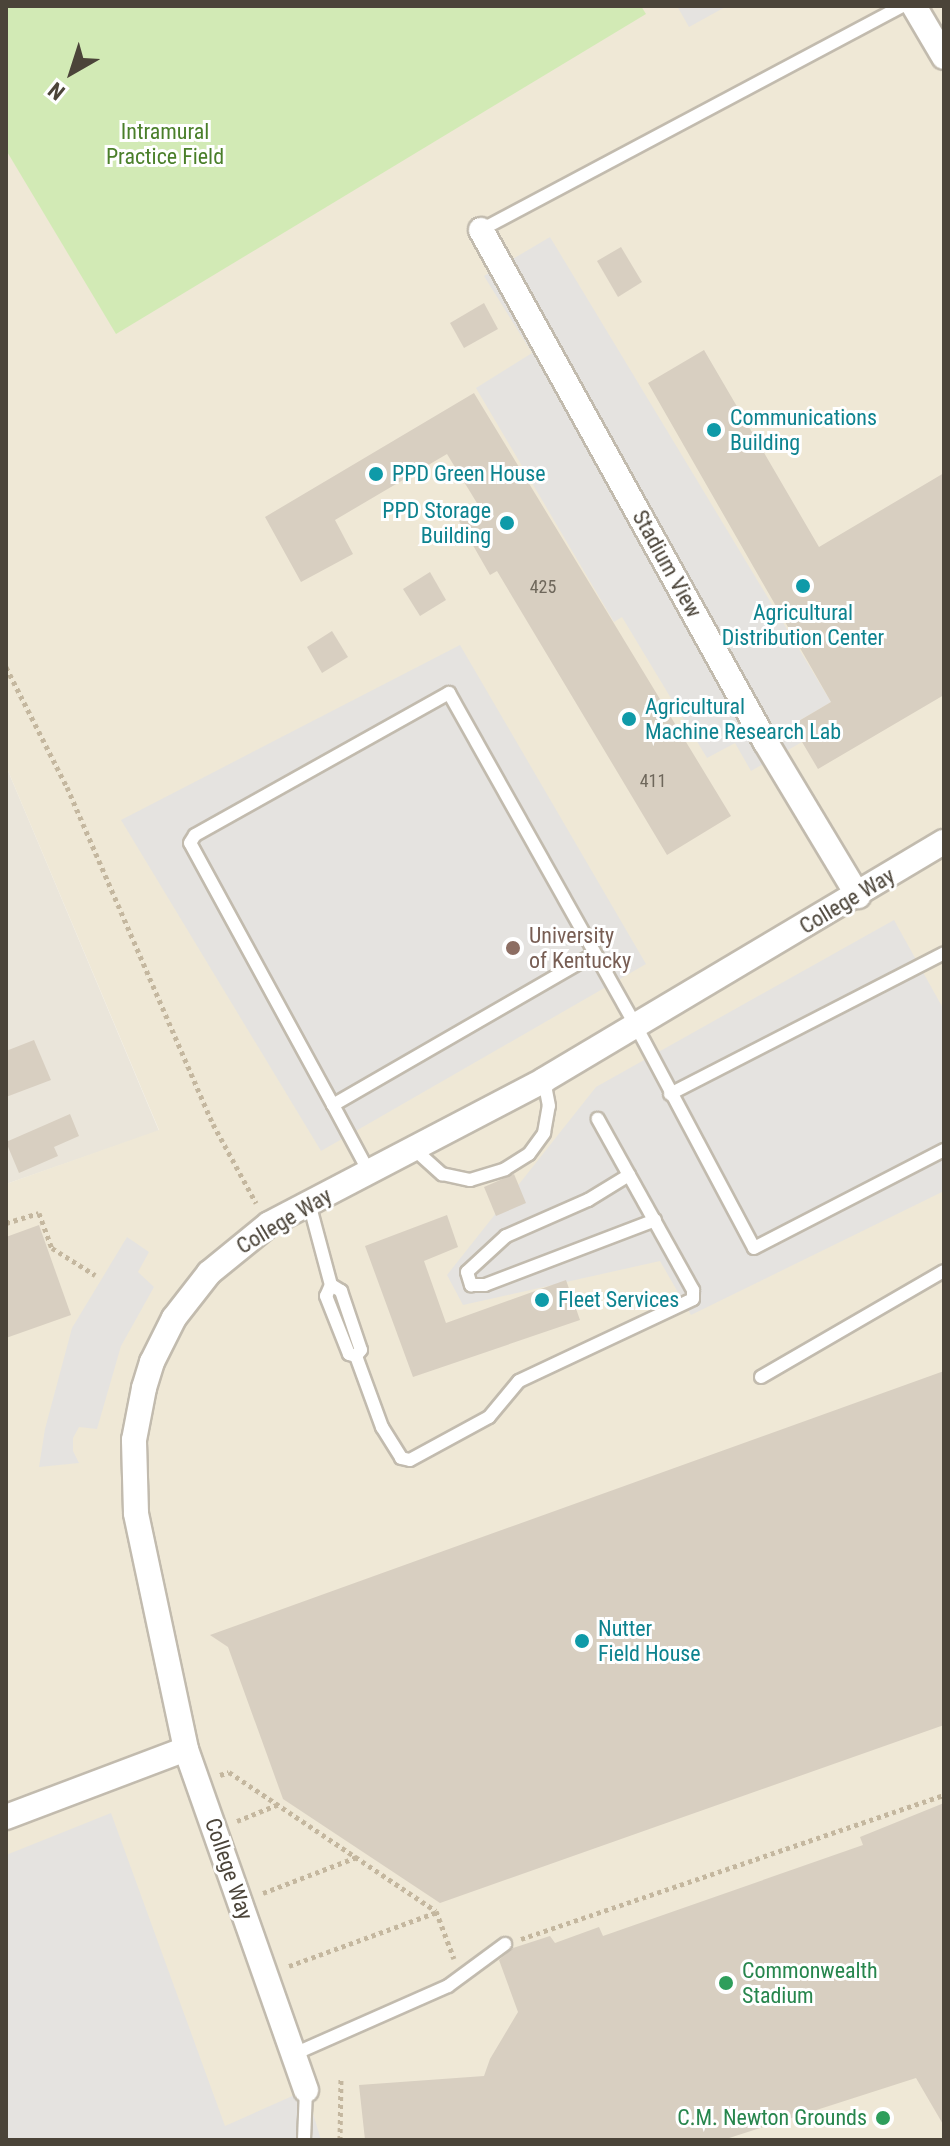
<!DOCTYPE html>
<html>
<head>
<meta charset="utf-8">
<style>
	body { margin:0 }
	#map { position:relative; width:950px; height:2146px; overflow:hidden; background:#f6f3ec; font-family:"Roboto Condensed",sans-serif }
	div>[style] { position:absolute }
	.residential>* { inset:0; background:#eae5da }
	.education>* { inset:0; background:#efe8d6 }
	.green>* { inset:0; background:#d2eab5 }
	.parking>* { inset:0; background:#e5e3e0 }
	.building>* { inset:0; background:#d8cfc1 }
	.path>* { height:5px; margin-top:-2.5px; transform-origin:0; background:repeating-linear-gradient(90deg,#c4b79f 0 4px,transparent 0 8px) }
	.roads { filter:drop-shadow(2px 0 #c2bbae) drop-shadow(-2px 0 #c2bbae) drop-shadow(0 2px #c2bbae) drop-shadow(0 -2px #c2bbae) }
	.service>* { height:12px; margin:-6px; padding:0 6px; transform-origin:6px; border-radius:6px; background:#fff }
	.minor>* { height:24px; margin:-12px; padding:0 12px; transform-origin:12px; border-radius:12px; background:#fff }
	.dots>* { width:22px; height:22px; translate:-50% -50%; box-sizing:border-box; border:4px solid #fff; border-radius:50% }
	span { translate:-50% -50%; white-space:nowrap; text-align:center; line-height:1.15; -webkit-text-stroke:6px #fff; paint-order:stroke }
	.number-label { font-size:18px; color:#6e675b }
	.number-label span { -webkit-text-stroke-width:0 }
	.park-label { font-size:22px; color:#4a7f2a }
	.culture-label { font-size:22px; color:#0d838f }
	.left { translate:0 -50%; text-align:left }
	.right { translate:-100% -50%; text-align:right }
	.street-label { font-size:22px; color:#4b4439 }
	.education-label { font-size:22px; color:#785e54 }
	.leisure-label { font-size:22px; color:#27864d }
	.frame { position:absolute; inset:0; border:8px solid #4b4439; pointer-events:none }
	.north { position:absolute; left:32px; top:32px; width:80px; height:80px; -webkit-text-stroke:6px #fff; paint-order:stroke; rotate:219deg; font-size:22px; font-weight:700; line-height:32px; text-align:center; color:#4b4439 }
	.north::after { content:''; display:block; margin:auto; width:28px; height:36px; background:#4b4439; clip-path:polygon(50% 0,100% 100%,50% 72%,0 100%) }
</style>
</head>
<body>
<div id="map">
	<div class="residential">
		<div style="clip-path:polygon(6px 766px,159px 1131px,6px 1184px)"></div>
	</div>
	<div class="education">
		<div style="clip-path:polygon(6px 6px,944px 6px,944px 2140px,6px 2140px,6px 1184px,159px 1130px,6px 766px)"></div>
	</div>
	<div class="green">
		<div style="clip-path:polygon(6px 6px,641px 6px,646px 14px,116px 334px,6px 150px)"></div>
	</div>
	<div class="parking">
		<div style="clip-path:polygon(677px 6px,727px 6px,689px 27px)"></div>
		<div style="clip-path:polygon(550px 237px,831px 702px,792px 725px,802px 742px,751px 771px,735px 743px,707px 758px,622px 617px,614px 622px,476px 388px,532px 353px,484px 276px)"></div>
		<div style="clip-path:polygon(460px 645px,646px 964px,321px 1151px,121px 820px)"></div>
		<div style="clip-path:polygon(894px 920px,944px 1010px,944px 1191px,691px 1315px,660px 1261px,463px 1305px,447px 1275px,596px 1087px)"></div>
		<div style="clip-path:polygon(127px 1237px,149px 1252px,138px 1272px,154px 1287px,121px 1346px,97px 1429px,79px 1427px,73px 1438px,73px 1451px,79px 1463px,39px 1467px,45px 1429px,72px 1328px)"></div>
		<div style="clip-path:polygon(111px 1813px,225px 2126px,306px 2090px,321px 2140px,6px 2140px,6px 1855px)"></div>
	</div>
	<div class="building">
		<div style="clip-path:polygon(621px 247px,642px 282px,618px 297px,597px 261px)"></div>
		<div style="clip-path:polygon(484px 303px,498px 329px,464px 348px,450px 323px)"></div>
		<div style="clip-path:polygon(704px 350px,819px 547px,944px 473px,944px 695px,818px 769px,792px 725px,831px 702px,648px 383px)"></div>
		<div style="clip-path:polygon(474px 393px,731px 816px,667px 855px,497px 571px,490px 575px,459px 521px,480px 508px,447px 454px,335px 520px,353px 554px,301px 582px,265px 517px)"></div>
		<div style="clip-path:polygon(430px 572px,446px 600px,420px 616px,403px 589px)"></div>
		<div style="clip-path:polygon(332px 631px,348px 657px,322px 673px,307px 647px)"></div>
		<div style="clip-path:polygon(34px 1040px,51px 1080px,6px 1097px,6px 1051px)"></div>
		<div style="clip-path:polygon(70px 1114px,79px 1136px,54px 1147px,58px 1156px,19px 1173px,6px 1142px)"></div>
		<div style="clip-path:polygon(514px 1174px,526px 1203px,496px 1216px,484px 1187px)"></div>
		<div style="clip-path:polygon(447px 1215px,458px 1247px,424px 1261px,446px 1323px,566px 1280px,580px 1320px,413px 1377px,365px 1246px)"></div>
		<div style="clip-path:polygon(39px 1225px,71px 1315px,6px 1338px,6px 1237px)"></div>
		<div style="clip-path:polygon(944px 1371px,944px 1725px,440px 1903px,283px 1799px,228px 1647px,210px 1635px)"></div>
		<div style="clip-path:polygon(944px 1803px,944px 2126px,916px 2078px,723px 2140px,365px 2140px,359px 2085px,484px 2076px,490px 2059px,518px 2012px,499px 1960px,513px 1948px,550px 1936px,555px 1943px,599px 1927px,603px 1936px,863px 1845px,860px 1837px)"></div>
	</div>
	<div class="path">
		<div style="left:6px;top:667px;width:135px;rotate:63.1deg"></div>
		<div style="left:67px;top:787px;width:367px;rotate:66.6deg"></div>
		<div style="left:213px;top:1124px;width:90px;rotate:61.4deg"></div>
		<div style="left:6px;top:1223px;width:34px;rotate:-17deg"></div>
		<div style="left:39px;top:1213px;width:37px;rotate:70deg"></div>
		<div style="left:52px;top:1248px;width:51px;rotate:32.1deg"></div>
		<div style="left:220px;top:1775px;width:9px;rotate:-18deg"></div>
		<div style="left:229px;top:1772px;width:249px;rotate:33.9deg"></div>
		<div style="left:436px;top:1911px;width:51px;rotate:69.4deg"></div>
		<div style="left:237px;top:1821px;width:45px;rotate:-22deg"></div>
		<div style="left:263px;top:1893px;width:101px;rotate:-21deg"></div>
		<div style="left:521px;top:1939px;width:447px;rotate:-18.8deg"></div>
		<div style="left:289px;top:1966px;width:158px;rotate:-20deg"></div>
		<div style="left:340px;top:2140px;width:61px;rotate:-89.1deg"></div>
	</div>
	<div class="roads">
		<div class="service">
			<div style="left:481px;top:230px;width:477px;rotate:-28deg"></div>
			<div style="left:670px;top:1094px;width:308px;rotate:-27.2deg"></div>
			<div style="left:333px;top:1105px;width:298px;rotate:-118.6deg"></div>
			<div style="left:190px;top:843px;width:9px;rotate:-58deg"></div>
			<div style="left:195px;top:835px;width:291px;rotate:-29.2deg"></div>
			<div style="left:449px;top:693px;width:382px;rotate:60.7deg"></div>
			<div style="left:636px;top:1026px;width:251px;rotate:62deg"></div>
			<div style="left:754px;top:1248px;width:214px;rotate:-27.3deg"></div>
			<div style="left:414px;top:1149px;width:38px;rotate:42deg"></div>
			<div style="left:442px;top:1174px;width:29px;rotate:12deg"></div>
			<div style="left:470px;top:1180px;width:37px;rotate:-17deg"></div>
			<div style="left:505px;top:1169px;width:28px;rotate:-32deg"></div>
			<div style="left:529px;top:1154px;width:26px;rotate:-54deg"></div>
			<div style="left:544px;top:1133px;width:27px;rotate:-80deg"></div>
			<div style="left:549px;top:1106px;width:26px;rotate:-101deg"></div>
			<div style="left:369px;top:1172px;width:76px;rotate:-118.2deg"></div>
			<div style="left:333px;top:1105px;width:302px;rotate:-30deg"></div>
			<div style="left:629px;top:1175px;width:48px;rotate:148.6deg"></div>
			<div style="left:588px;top:1200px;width:90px;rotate:156.3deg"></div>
			<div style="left:506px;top:1236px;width:53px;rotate:137.3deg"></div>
			<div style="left:467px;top:1272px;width:14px;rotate:73deg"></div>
			<div style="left:471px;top:1285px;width:14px"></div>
			<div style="left:485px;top:1285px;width:182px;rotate:-20.9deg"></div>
			<div style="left:309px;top:1203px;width:85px;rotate:75deg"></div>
			<div style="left:331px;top:1285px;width:12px;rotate:114deg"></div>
			<div style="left:326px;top:1296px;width:62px;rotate:68.4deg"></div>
			<div style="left:349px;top:1354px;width:7px;rotate:16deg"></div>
			<div style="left:356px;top:1356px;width:76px;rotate:69.9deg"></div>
			<div style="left:382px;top:1427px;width:36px;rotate:58deg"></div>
			<div style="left:401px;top:1458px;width:9px;rotate:13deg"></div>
			<div style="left:410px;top:1460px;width:90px;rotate:-28.6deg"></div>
			<div style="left:489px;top:1417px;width:47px;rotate:-50.2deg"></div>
			<div style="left:519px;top:1381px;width:192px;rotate:-25.2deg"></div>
			<div style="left:693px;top:1299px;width:9px;rotate:-90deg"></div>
			<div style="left:693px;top:1290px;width:196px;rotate:-119.1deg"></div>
			<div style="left:331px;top:1285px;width:12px;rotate:31deg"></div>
			<div style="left:341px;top:1291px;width:62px;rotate:71.3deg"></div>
			<div style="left:361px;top:1350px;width:8px;rotate:130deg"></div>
			<div style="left:761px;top:1377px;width:211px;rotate:-30.1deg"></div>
			<div style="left:294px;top:2054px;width:168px;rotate:-23.8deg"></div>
			<div style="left:448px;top:1986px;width:71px;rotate:-36.4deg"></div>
			<div style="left:304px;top:2140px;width:50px;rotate:-87.7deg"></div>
		</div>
		<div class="minor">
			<div style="left:914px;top:6px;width:59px;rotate:59.5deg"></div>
			<div style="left:481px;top:230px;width:585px;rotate:60.94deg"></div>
			<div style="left:765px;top:741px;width:181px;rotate:59deg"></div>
			<div style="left:6px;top:1817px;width:192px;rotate:-20.7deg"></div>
			<div style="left:306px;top:2090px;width:361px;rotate:-109.4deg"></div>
			<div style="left:186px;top:1749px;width:241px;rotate:-102deg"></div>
			<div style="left:136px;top:1513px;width:73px;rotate:-91.6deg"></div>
			<div style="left:134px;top:1440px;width:53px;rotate:-79.1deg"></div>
			<div style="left:144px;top:1388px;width:27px;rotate:-73deg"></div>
			<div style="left:152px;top:1362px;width:49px;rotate:-63.4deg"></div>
			<div style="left:174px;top:1318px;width:57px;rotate:-52.1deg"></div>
			<div style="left:209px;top:1273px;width:77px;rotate:-39.2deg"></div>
			<div style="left:269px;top:1224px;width:310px;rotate:-27.6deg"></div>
			<div style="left:544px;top:1080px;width:465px;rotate:-30.8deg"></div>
		</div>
	</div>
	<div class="dots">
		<div style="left:714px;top:430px;background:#0f9aa8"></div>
		<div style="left:376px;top:474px;background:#0f9aa8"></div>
		<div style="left:507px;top:523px;background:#0f9aa8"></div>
		<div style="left:803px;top:586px;background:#0f9aa8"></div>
		<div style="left:629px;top:719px;background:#0f9aa8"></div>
		<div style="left:513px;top:948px;background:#8d6e63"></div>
		<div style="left:542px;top:1300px;background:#0f9aa8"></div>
		<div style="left:582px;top:1641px;background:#0f9aa8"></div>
		<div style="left:726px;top:1983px;background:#2e9e5b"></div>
		<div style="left:883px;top:2118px;background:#2e9e5b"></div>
	</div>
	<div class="number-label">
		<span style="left:543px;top:587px">425</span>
		<span style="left:653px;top:781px">411</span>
	</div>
	<div class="park-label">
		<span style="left:165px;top:144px">Intramural<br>Practice Field</span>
	</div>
	<div class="culture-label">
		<span class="left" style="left:730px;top:430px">Communications<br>Building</span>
		<span class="left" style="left:392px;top:474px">PPD Green House</span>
		<span class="right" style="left:491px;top:523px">PPD Storage<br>Building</span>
		<span style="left:803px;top:625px">Agricultural<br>Distribution Center</span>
		<span class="left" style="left:645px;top:719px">Agricultural<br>Machine Research Lab</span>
		<span class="left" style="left:558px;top:1300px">Fleet Services</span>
		<span class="left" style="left:598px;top:1641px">Nutter<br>Field House</span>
	</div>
	<div class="street-label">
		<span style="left:667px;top:564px;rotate:61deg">Stadium View</span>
		<span style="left:847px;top:901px;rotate:-31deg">College Way</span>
		<span style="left:284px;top:1221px;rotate:-31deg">College Way</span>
		<span style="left:229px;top:1869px;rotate:71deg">College Way</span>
	</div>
	<div class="education-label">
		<span class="left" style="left:529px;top:948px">University<br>of Kentucky</span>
	</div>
	<div class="leisure-label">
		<span class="left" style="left:742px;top:1983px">Commonwealth<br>Stadium</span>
		<span class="right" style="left:867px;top:2118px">C.M. Newton Grounds</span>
	</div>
	<div class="frame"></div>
	<div class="north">N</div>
</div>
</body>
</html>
